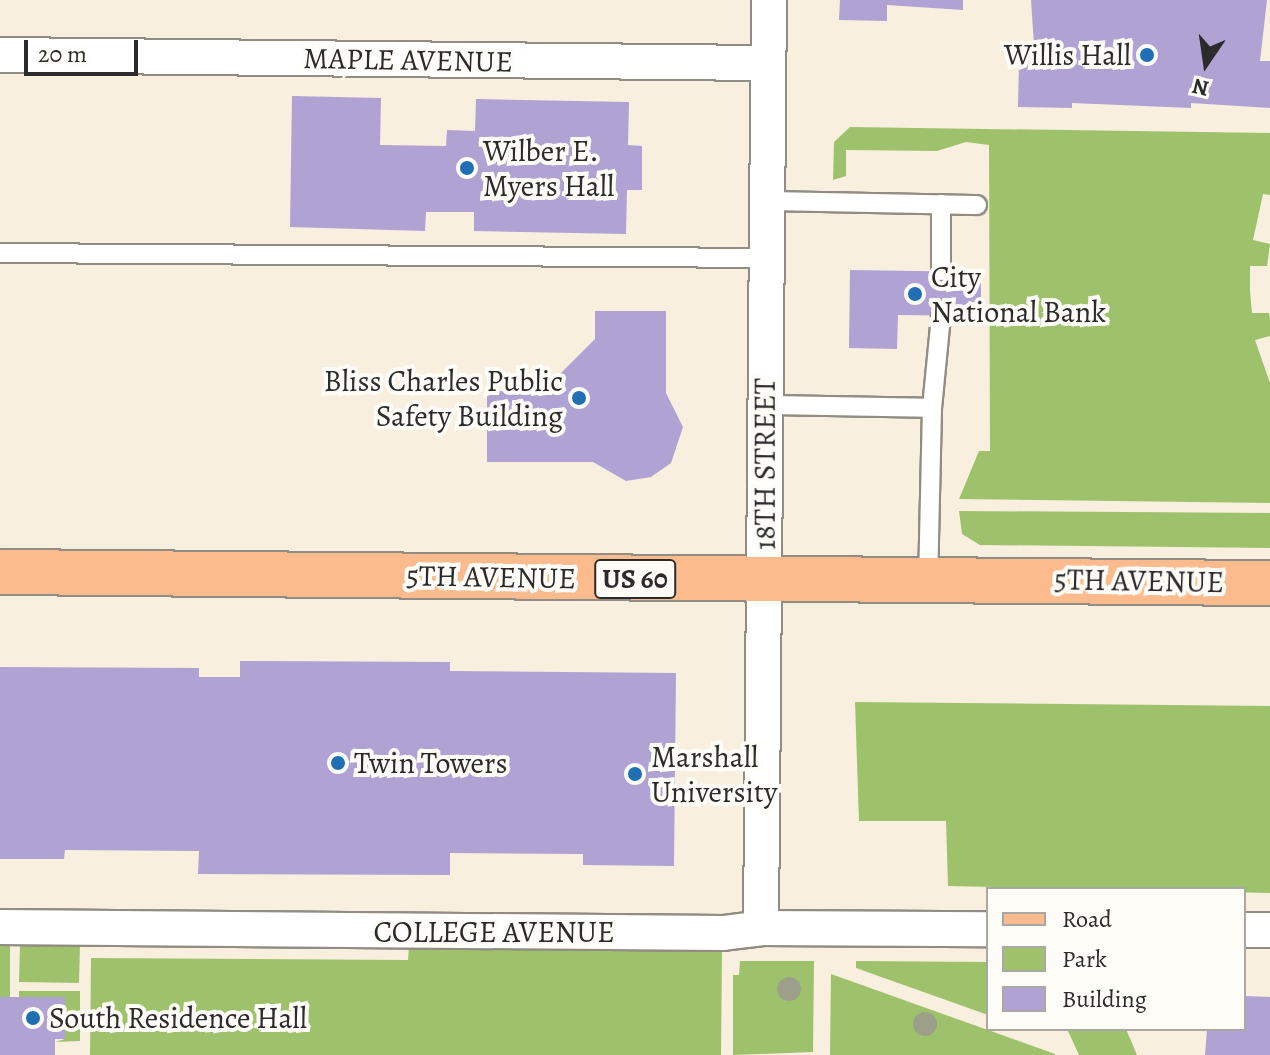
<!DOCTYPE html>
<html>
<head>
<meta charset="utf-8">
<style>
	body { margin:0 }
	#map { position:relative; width:1270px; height:1055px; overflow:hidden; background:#f8efde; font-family:Alegreya,serif }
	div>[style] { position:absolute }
	.green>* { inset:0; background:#9ec26c }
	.building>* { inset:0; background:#b0a2d3 }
	.roads { filter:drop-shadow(2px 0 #928d84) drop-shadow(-2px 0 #928d84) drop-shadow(0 2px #928d84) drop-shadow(0 -2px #928d84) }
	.service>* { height:18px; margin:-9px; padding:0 9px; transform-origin:9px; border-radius:9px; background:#fff }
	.minor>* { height:34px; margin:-17px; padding:0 17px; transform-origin:17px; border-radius:17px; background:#fff }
	.primary>* { height:44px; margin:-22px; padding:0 22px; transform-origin:22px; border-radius:22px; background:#fbbb8d }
	.trees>* { width:24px; height:24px; margin:-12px; border-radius:50%; background:#9da088 }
	.dots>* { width:22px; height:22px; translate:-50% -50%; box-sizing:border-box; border:4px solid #fdfcf7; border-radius:50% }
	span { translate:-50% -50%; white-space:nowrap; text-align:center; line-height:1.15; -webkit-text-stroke:8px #fdfcf7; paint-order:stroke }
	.shield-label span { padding:2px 6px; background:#fdfcf7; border:2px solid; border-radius:6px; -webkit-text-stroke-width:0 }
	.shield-label { font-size:28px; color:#2b2b2b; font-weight:700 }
	.poi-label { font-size:30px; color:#2b2b2b }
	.right { translate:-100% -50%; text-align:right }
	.left { translate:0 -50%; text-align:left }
	.street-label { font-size:30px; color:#2b2b2b }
	.legend { position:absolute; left:986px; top:887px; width:260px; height:144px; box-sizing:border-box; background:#fdfcf7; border:2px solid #a9a8a5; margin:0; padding:10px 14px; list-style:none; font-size:24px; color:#2b2b2b }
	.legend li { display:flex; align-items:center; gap:16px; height:40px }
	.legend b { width:40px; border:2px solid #a9a8a5 }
	.north { position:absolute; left:1166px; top:24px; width:80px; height:80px; -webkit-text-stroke:6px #fdfcf7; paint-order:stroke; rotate:193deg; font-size:22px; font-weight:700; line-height:32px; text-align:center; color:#2b2b2b }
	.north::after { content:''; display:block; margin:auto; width:28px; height:36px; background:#2b2b2b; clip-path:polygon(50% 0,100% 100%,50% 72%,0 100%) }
	.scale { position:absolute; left:24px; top:40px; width:114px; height:36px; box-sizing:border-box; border:4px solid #2b2b2b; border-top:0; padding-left:10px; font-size:24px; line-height:28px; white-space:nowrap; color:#2b2b2b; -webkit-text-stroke:6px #fdfcf7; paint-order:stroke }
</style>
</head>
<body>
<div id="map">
	<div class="green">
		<div style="clip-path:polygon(850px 127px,1270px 133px,1270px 195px,1263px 194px,1253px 240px,1270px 244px,1267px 266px,1250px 266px,1250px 291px,1252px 313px,1269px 313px,1270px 319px,1270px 336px,1255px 340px,1270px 383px,1270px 503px,959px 499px,979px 451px,990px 451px,989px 145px,966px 142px,937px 151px,846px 150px,846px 176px,833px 180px,834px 142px)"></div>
		<div style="clip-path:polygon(959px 511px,1270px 513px,1270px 548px,980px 545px,962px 534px)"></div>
		<div style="clip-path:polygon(855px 702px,1270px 706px,1270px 893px,948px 886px,946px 821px,859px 821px)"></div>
		<div style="clip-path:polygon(0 942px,10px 943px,10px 997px,0 997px)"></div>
		<div style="clip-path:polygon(20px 943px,80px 943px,79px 983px,19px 982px)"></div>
		<div style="clip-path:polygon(409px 947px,722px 950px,721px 1055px,90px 1055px,91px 958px,408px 960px)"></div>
		<div style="clip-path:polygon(740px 961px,814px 961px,813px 1052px,733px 1055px,733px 975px,739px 975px)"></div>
		<div style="clip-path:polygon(856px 961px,988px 962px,988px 1015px,856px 968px)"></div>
		<div style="clip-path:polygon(831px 974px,1055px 1054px,1055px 1055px,830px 1055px)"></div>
		<div style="clip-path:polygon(19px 991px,80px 991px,80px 1041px,55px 1042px,65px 1039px,65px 997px,19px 997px)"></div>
		<div style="clip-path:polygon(1067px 1029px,1126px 1029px,1137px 1055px,1079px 1055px)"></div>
	</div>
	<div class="building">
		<div style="clip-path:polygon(840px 0,963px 0,963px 10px,887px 5px,887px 21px,839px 20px)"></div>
		<div style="clip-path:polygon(1031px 0,1267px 0,1260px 61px,1270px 61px,1270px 108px,1191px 103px,1191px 108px,1072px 103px,1072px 108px,1018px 107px,1019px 61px,1035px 60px)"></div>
		<div style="clip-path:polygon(292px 96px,381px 98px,380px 145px,446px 146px,447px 130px,475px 131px,476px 99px,629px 102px,628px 145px,642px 146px,642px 190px,627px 190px,626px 234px,474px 231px,474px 212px,426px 212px,425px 231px,290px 227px)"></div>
		<div style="clip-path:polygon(850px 270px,981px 272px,981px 316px,898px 315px,897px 349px,849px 348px)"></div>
		<div style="clip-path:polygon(595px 311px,666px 311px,666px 393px,683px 427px,671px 463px,651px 477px,626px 481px,593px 462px,487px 462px,487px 391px,543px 391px,595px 339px)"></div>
		<div style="clip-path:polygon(240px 661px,450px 662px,450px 671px,676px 673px,674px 866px,583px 865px,583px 854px,450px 853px,450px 875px,198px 874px,199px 851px,65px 850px,64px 859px,0 859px,0 667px,199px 668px,199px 677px,240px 677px)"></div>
		<div style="clip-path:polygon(1244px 996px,1270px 997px,1270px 1055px,1205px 1055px,1207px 1029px,1244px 1029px)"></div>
		<div style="clip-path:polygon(0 997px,65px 997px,65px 1039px,55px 1039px,55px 1055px,0 1055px)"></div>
	</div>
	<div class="roads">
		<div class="service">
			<div style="left:766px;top:201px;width:211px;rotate:1.1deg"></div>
			<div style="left:941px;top:204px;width:67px;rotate:90deg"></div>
			<div style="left:0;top:253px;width:766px;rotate:0.37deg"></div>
			<div style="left:765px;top:405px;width:167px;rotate:1deg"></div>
			<div style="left:932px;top:408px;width:171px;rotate:91.3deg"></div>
			<div style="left:932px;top:408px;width:92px;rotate:-84.4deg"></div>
		</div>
		<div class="minor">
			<div style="left:0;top:55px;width:768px;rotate:0.6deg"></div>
			<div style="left:0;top:927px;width:723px;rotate:0.48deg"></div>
			<div style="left:723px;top:933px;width:38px;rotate:-7deg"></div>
			<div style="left:761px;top:928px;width:227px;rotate:0.3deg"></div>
			<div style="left:761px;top:928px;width:928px;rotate:-89.51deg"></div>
			<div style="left:1244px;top:930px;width:26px"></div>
		</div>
		<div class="primary">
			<div style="left:0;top:572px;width:1270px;rotate:0.5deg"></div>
		</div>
	</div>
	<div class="trees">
		<div style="left:789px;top:989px"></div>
		<div style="left:925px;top:1024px"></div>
	</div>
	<div class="dots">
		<div style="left:1147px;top:55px;background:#1f6fb2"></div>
		<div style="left:467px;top:168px;background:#1f6fb2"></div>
		<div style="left:915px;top:294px;background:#1f6fb2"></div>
		<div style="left:579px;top:398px;background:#1f6fb2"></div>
		<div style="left:338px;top:763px;background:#1f6fb2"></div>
		<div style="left:635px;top:774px;background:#1f6fb2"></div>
		<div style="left:33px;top:1018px;background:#1f6fb2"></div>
	</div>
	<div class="shield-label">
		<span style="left:635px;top:579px">US 60</span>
	</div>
	<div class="poi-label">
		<span class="right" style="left:1131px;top:55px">Willis Hall</span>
		<span class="left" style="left:483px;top:168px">Wilber E.<br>Myers Hall</span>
		<span class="left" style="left:931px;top:294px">City<br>National Bank</span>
		<span class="right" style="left:563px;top:398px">Bliss Charles Public<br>Safety Building</span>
		<span class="left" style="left:651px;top:774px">Marshall<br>University</span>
		<span class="left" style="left:354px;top:763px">Twin Towers</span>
		<span class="left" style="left:49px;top:1018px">South Residence Hall</span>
	</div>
	<div class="street-label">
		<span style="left:408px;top:60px;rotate:1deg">MAPLE AVENUE</span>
		<span style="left:765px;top:464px;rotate:-90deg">18TH STREET</span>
		<span style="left:491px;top:577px;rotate:1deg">5TH AVENUE</span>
		<span style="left:1139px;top:581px;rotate:1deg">5TH AVENUE</span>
		<span style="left:494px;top:932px">COLLEGE AVENUE</span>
	</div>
	<ul class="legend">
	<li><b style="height:10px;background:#fbbb8d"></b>Road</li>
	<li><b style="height:22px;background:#9ec26c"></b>Park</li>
	<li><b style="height:22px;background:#b0a2d3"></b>Building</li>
	</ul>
	<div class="north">N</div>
	<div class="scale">20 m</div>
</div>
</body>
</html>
